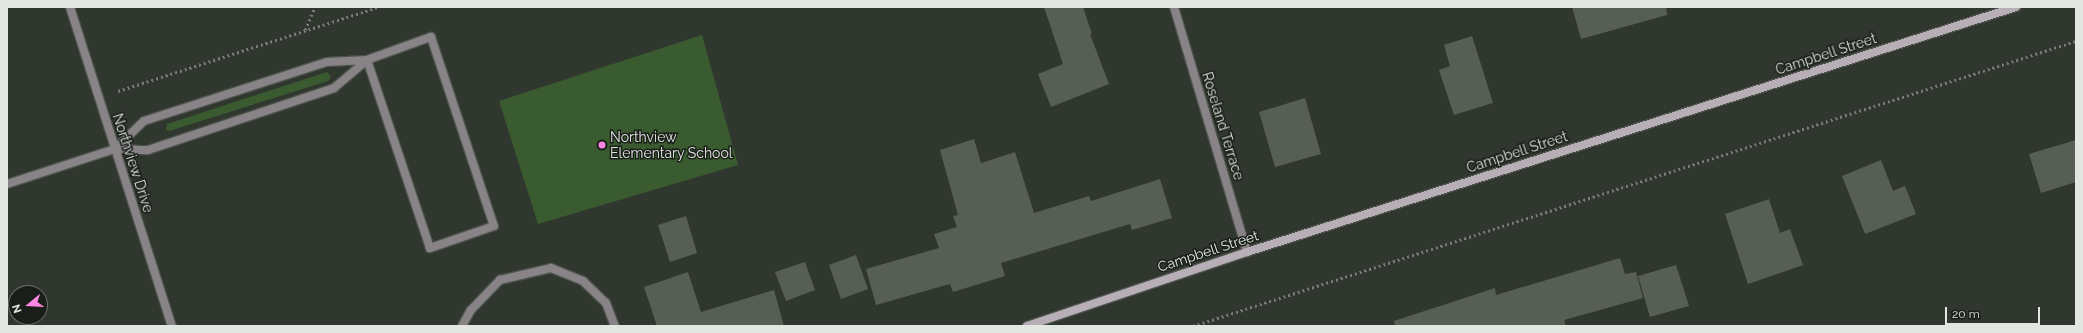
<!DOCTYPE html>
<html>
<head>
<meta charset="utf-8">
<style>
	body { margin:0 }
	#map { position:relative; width:2083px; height:333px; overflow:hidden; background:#30372e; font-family:Raleway,sans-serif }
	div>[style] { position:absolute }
	.green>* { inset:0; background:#3a5b2f }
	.building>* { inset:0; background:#575f54 }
	.path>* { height:2.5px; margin-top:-1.25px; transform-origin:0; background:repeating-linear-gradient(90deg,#777d76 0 2px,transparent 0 5px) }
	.roads { filter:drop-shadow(1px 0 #4c534b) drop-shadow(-1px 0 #4c534b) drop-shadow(0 1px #4c534b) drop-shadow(0 -1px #4c534b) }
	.lane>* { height:8px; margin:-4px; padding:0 4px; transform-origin:4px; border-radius:4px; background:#888387 }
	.street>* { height:8px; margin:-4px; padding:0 4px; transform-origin:4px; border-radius:4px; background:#888387 }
	.secondary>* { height:8px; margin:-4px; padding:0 4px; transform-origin:4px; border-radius:4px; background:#b7afb5 }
	.dots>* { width:11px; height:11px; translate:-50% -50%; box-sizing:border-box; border:2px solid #1a1e19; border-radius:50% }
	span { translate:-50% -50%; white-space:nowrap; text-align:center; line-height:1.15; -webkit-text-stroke:3px #1a1e19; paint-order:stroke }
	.street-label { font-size:14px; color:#e2e7e1 }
	.poi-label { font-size:14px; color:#e2e7e1 }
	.left { translate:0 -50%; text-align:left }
	.frame { position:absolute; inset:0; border:8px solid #e2e7e1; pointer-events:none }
	.north { position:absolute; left:8px; top:285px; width:40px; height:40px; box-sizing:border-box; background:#1a1e19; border:1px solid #6a6e69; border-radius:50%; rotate:252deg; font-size:11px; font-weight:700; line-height:16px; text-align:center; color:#e2e7e1 }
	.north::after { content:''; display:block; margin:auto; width:14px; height:18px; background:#fc86e3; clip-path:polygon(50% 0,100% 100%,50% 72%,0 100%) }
	.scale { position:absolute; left:1945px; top:307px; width:95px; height:18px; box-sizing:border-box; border:2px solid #e2e7e1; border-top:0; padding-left:5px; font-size:12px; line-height:14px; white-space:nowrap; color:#e2e7e1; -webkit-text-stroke:3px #1a1e19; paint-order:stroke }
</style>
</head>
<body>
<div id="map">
	<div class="green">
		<div style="clip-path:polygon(702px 35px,738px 165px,538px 224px,499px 101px)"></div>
		<div style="clip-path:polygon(327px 72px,331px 77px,328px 81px,169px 131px,166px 130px,167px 124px)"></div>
	</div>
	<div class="building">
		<div style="clip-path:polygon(1044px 7px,1083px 7px,1092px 34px,1090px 34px,1109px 84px,1051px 107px,1038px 74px,1063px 64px)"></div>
		<div style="clip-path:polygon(1572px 7px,1666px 7px,1667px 15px,1581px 39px)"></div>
		<div style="clip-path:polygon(1472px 36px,1493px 103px,1454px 115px,1439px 70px,1450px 66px,1444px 45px)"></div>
		<div style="clip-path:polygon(1305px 98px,1321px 154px,1275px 167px,1259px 112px)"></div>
		<div style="clip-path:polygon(974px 139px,981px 163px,1015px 152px,1034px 213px,1089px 196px,1091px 201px,1160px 179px,1172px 218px,1132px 230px,1130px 224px,1001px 263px,1005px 276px,953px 292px,950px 284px,876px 305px,866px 269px,939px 248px,934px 234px,957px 227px,953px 216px,958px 215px,940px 150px)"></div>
		<div style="clip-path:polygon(2076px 140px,2076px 182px,2041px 193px,2029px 154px)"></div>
		<div style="clip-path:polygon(1881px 160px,1893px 191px,1905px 186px,1916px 214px,1865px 234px,1842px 176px)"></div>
		<div style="clip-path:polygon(1769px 199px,1780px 233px,1790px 229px,1803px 265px,1748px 284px,1725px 214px)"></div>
		<div style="clip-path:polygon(686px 216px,697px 253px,670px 262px,658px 225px)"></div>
		<div style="clip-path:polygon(856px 255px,868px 289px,841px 299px,829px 265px)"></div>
		<div style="clip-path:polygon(1620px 258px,1625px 274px,1636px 272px,1643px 298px,1564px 320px,1566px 326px,1395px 326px,1394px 321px,1495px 288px,1496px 295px)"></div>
		<div style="clip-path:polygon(805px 262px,815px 290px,786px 301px,775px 272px)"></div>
		<div style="clip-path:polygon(1676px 265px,1689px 306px,1650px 317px,1638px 276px)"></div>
		<div style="clip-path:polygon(688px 272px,701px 312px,774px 290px,784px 326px,657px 326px,644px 287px)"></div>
	</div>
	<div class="path">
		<div style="left:305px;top:30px;width:25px;rotate:-67deg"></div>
		<div style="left:118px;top:91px;width:273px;rotate:-17.9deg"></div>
		<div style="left:1193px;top:326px;width:928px;rotate:-17.89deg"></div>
	</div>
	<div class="roads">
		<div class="lane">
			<div style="left:115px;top:149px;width:40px;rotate:-44deg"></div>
			<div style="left:144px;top:121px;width:192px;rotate:-17.9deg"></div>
			<div style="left:327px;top:62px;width:40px;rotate:-2.9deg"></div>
			<div style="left:367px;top:60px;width:68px;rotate:-19.8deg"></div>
			<div style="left:431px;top:37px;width:199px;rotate:71.6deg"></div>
			<div style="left:494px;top:226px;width:68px;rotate:161deg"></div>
			<div style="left:430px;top:248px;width:198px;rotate:-108.5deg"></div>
			<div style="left:115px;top:149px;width:33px;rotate:2deg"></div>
			<div style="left:148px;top:150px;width:196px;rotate:-18.4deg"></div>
			<div style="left:334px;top:88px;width:43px;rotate:-40.3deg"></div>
			<div style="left:462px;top:326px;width:18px;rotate:-61deg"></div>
			<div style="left:471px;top:310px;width:42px;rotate:-46deg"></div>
			<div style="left:500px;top:280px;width:52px;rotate:-13.2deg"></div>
			<div style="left:551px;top:268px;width:35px;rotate:22deg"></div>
			<div style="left:583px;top:281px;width:32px;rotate:44deg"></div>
			<div style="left:606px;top:303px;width:25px;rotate:69deg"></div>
		</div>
		<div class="street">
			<div style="left:70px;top:7px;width:335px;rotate:72.3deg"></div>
			<div style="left:1174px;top:7px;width:256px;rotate:73.4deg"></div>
			<div style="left:7px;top:184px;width:114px;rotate:-18deg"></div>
		</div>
		<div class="secondary">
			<div style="left:1027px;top:326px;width:232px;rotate:-18.6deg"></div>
			<div style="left:1247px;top:252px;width:807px;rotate:-17.67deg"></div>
		</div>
	</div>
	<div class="dots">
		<div style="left:602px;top:145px;background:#fc86e3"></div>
	</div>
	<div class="street-label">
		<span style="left:1826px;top:54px;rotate:-18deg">Campbell Street</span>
		<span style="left:1223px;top:126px;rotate:73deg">Roseland Terrace</span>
		<span style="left:1517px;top:152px;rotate:-18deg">Campbell Street</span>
		<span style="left:133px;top:163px;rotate:72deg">Northview Drive</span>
		<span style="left:1208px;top:251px;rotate:-18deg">Campbell Street</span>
	</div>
	<div class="poi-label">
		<span class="left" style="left:610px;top:145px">Northview<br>Elementary School</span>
	</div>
	<div class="frame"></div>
	<div class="north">N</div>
	<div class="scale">20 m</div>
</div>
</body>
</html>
